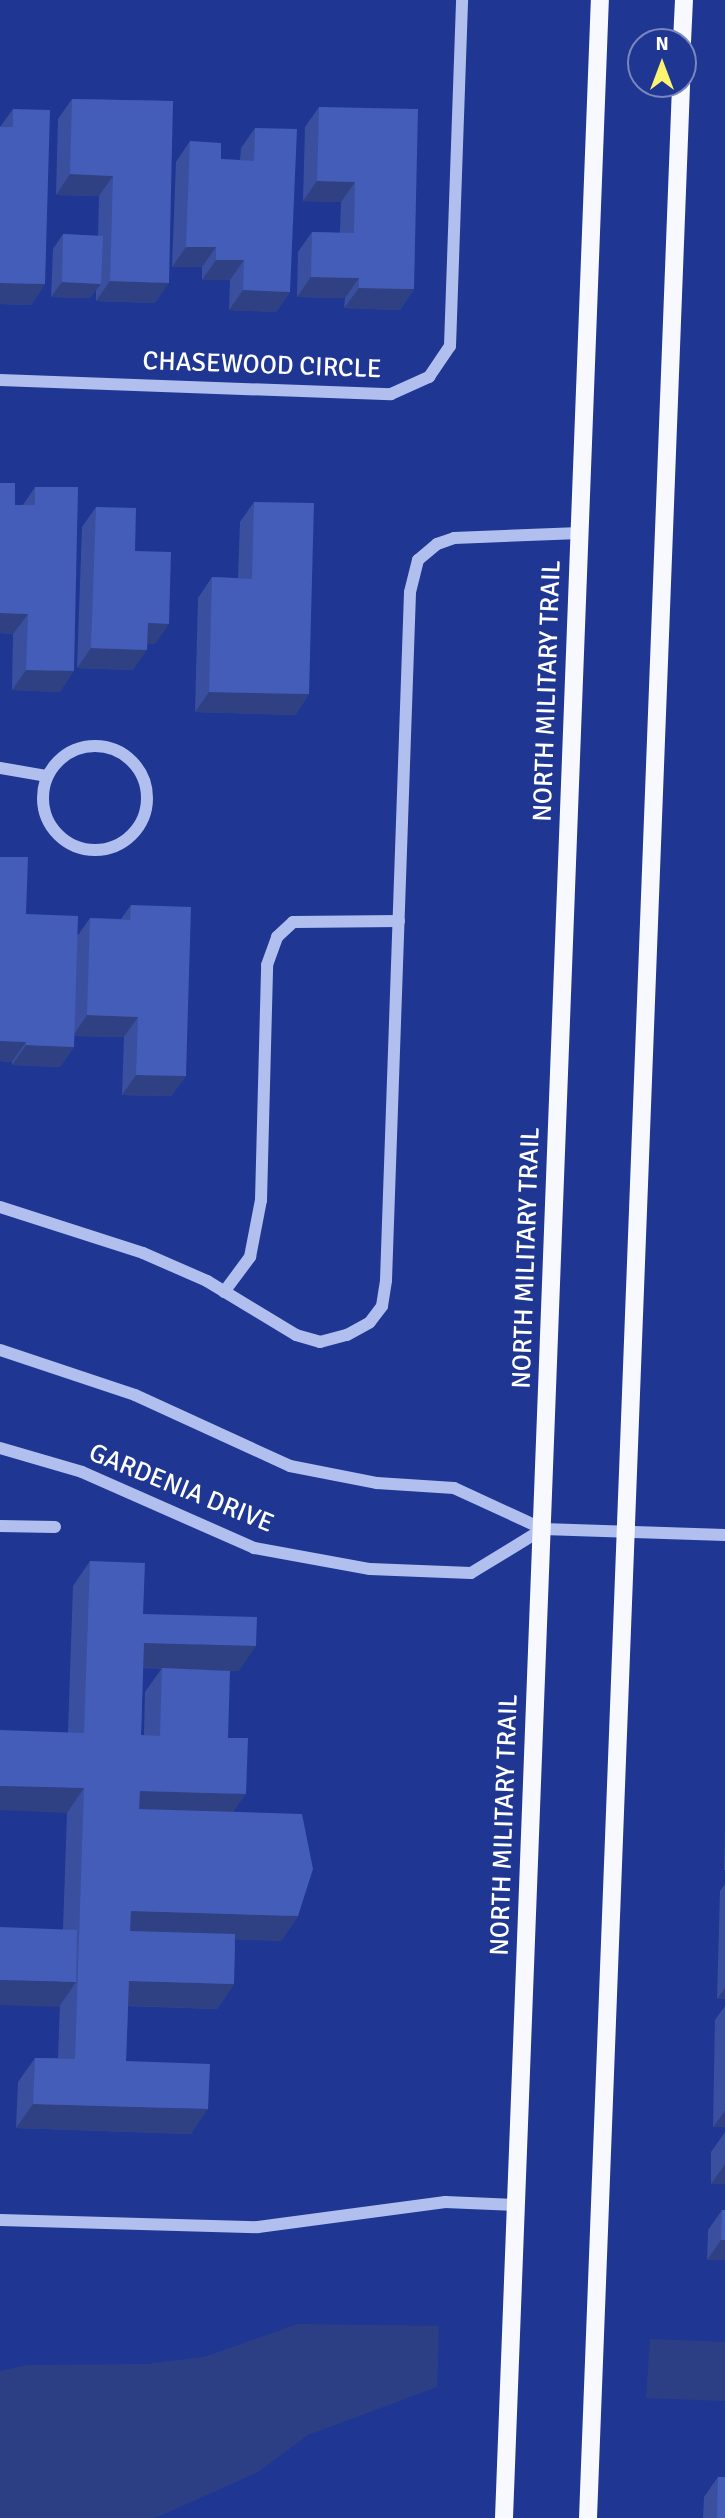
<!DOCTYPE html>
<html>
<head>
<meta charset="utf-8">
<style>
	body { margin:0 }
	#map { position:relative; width:725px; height:2518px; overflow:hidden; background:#1f3793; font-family:Signika,sans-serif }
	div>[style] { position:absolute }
	.water>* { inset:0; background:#2d3f84 }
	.minor>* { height:12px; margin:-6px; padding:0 6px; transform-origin:6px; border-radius:6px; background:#b1bfee }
	.minor>.ring { margin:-6px; padding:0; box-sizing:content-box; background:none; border:12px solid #b1bfee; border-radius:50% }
	.major>* { height:18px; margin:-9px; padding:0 9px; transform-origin:9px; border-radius:9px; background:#f8f9ff }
	.wall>* { inset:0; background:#3a509f }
	.shaded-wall>* { inset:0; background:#2f4182 }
	.building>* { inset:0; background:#435db9 }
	span { translate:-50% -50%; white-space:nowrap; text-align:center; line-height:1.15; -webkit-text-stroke:6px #1f3793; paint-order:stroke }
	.street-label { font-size:26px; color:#fff }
	.north { position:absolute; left:627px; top:28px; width:70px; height:70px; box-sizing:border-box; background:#1f3793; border:2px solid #7987be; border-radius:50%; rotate:0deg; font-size:19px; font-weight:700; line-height:28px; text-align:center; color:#fff }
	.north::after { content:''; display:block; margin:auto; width:24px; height:32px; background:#fcf371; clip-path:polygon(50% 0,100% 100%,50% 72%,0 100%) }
</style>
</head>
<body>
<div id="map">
	<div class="water">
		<div style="clip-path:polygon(298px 2324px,439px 2326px,437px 2387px,308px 2435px,258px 2472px,155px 2518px,0 2518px,0 2371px,27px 2365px,147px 2364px,204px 2357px)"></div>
		<div style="clip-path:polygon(650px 2339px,725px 2342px,725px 2401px,646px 2398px)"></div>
	</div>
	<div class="minor">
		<div style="left:0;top:380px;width:391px;rotate:2.1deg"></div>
		<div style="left:391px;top:394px;width:42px;rotate:-24.1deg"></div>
		<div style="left:429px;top:377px;width:37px;rotate:-56deg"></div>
		<div style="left:450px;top:346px;width:346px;rotate:-88deg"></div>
		<div class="ring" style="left:43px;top:746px;width:92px;height:92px"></div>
		<div style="left:0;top:768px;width:48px;rotate:9.7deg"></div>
		<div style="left:0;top:1207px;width:150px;rotate:17.8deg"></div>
		<div style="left:143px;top:1253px;width:70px;rotate:23.6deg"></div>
		<div style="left:207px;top:1281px;width:104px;rotate:31.2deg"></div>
		<div style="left:296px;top:1335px;width:25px;rotate:16deg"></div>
		<div style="left:320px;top:1342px;width:28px;rotate:-15deg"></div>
		<div style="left:347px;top:1335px;width:26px;rotate:-29deg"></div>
		<div style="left:370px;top:1322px;width:20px;rotate:-53deg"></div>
		<div style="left:382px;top:1306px;width:26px;rotate:-81deg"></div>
		<div style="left:386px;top:1280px;width:688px;rotate:-88deg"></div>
		<div style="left:410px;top:592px;width:33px;rotate:-76deg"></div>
		<div style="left:418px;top:560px;width:25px;rotate:-40deg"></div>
		<div style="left:437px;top:544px;width:18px;rotate:-19deg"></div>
		<div style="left:454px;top:538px;width:126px;rotate:-2.3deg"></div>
		<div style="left:224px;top:1292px;width:44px;rotate:-53.4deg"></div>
		<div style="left:250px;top:1257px;width:58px;rotate:-79.1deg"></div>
		<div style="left:261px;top:1200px;width:235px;rotate:-88.5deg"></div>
		<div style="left:267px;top:965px;width:30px;rotate:-70deg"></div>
		<div style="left:277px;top:937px;width:22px;rotate:-43deg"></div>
		<div style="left:293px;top:922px;width:106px;rotate:-0.5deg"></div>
		<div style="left:0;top:1350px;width:142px;rotate:18.4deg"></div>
		<div style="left:135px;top:1395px;width:170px;rotate:24.6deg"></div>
		<div style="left:290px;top:1466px;width:89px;rotate:11.1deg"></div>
		<div style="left:377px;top:1483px;width:77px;rotate:3.7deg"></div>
		<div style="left:454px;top:1488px;width:98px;rotate:24.7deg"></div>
		<div style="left:543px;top:1529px;width:182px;rotate:1.9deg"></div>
		<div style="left:0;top:1448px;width:85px;rotate:16.3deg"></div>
		<div style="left:82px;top:1472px;width:188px;rotate:23.8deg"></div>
		<div style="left:254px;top:1548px;width:118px;rotate:10.3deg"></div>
		<div style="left:370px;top:1569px;width:101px;rotate:2.3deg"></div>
		<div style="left:471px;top:1573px;width:84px;rotate:-31.4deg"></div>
		<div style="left:0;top:1526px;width:55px;rotate:1deg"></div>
		<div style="left:0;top:2220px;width:258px;rotate:1.6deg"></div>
		<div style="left:258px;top:2227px;width:189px;rotate:-7.6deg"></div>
		<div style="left:445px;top:2202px;width:71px;rotate:2.4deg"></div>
	</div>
	<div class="major">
		<div style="left:682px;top:42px;width:42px;rotate:-87.3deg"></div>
		<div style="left:504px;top:2518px;width:2520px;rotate:-87.82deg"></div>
		<div style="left:588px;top:2518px;width:2436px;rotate:-87.81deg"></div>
	</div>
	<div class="wall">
		<div style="clip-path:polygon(72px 99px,173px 101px,155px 303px,96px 301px,96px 290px,90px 298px,51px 297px,53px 249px,63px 234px,98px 236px,99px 196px,56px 195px,58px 119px)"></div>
		<div style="clip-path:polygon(319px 107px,414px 289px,400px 310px,344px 308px,345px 298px,297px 297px,298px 252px,312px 232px,340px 233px,341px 202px,303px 201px,305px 127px)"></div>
		<div style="clip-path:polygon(13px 109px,45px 284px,31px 305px,0 304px,0 127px)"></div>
		<div style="clip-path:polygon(255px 128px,290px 292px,276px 312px,229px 310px,230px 280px,202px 280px,202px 267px,172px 267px,176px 162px,190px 141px,221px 159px,240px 160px,241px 148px)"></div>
		<div style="clip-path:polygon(0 483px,15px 505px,23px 505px,35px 487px,60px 692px,12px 690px,13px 634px,0 633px)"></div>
		<div style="clip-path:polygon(254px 502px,309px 694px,295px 715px,195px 712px,198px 598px,212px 577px,238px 578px,240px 522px)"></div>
		<div style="clip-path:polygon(96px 507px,135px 551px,155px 644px,147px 643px,133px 670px,77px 668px,82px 527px)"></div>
		<div style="clip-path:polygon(0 857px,26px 914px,78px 935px,90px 918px,121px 919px,131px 905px,186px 1076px,171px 1096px,122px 1095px,124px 1037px,74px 1036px,74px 1047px,60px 1067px,12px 1065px,12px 1062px,0 1061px)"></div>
		<div style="clip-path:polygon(90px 1561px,143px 1614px,239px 1671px,143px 1668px,141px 1735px,144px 1736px,145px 1692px,162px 1668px,228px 1738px,234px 1812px,298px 1916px,281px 1941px,235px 1939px,234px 1984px,217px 2009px,128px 2006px,126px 2061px,191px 2134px,16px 2128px,18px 2082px,35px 2058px,58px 2058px,60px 2004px,59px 2007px,63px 1929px,67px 1813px,68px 1732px,73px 1586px)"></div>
		<div style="clip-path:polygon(725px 1829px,725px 1870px,724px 1870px)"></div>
		<div style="clip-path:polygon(725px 1884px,725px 1999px,717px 1999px,720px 1891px)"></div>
		<div style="clip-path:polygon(725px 2006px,725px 2127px,713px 2127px,715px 2020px)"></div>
		<div style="clip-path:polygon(725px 2132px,725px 2184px,711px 2184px,711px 2152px)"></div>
		<div style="clip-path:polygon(722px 2210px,725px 2260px,707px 2260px,708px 2230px)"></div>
		<div style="clip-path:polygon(718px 2477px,725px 2518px,703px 2518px,704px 2497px)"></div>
	</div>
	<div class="shaded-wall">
		<div style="clip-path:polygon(70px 174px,113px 176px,99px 196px,56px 195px)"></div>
		<div style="clip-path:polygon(317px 181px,355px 182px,341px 202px,303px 201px)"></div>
		<div style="clip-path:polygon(186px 247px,216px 247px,202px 267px,172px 267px)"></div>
		<div style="clip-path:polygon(216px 260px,244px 260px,230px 280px,202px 280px)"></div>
		<div style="clip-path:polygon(311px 277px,359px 278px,345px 298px,297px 297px)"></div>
		<div style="clip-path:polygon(110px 281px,169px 283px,155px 303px,96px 301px)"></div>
		<div style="clip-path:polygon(62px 282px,101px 284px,90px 298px,51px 297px)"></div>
		<div style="clip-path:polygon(0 283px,45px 284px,31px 305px,0 304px)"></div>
		<div style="clip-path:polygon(359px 288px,414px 289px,400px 310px,344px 308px)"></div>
		<div style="clip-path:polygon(243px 290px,290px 292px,276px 312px,229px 310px)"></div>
		<div style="clip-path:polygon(0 613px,28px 614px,13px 634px,0 633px)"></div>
		<div style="clip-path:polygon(148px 623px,169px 624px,155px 644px,133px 643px)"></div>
		<div style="clip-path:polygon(91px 648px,147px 650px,133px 670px,77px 668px)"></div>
		<div style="clip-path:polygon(26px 670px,74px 671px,60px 692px,12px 690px)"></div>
		<div style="clip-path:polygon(209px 692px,309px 694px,295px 715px,195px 712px)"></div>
		<div style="clip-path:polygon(87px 1015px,138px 1017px,124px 1037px,73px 1036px)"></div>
		<div style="clip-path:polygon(0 1041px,26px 1042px,12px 1062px,0 1061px)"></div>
		<div style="clip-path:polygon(26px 1045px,74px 1047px,60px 1067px,12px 1065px)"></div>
		<div style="clip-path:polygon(136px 1075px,186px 1076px,171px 1096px,122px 1095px)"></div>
		<div style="clip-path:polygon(144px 1643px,256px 1646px,239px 1671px,127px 1667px)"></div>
		<div style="clip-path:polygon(0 1786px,84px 1788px,67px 1813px,0 1810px)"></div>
		<div style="clip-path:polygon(140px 1791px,246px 1794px,229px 1818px,123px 1815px)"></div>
		<div style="clip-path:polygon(131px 1911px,298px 1916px,281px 1941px,114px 1935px)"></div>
		<div style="clip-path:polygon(0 1980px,76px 1982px,59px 2007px,0 2005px)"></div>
		<div style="clip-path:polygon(129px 1981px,234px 1984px,217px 2009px,112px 2005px)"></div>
		<div style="clip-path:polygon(725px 1988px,725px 1999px,717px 1999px)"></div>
		<div style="clip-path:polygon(33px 2104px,208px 2109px,191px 2134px,16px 2128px)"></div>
		<div style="clip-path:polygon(725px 2111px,725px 2127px,713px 2127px)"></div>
		<div style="clip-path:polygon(725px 2164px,725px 2184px,711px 2184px)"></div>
		<div style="clip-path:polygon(721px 2240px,725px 2240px,725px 2260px,707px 2260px)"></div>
	</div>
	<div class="building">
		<div style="clip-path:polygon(72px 99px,173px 101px,169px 283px,110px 281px,113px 176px,70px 174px)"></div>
		<div style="clip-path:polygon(319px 107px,418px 109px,414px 289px,359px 288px,359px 278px,311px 277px,312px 232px,354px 233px,355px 182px,317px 181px)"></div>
		<div style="clip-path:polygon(13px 109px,50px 110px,45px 284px,0 283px,0 127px,13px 127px)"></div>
		<div style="clip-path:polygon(255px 128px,297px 129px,290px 292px,243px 290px,244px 260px,216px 260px,216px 247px,186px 247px,190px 141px,221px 143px,221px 159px,254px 161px)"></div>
		<div style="clip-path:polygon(63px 234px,103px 236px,101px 284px,62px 282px)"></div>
		<div style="clip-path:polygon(0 483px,15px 483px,15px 505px,35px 505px,35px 487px,78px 487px,74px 671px,26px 670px,28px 614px,0 613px)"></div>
		<div style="clip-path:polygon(254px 502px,314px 503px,309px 694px,209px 692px,212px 577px,252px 579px)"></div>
		<div style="clip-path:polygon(96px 507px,136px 508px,135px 551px,171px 552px,169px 624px,148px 623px,147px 650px,91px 648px)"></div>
		<div style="clip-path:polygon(0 857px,28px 857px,26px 914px,78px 916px,74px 1047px,26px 1045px,26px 1042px,0 1041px)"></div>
		<div style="clip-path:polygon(131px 905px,191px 907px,186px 1076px,136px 1075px,138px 1017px,87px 1015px,90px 918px,130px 920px)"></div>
		<div style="clip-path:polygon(90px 1561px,145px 1563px,143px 1614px,257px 1617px,256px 1646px,144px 1643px,141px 1735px,160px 1736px,162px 1668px,230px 1671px,228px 1738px,248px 1738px,246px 1794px,140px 1791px,139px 1809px,302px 1814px,313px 1869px,298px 1916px,131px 1911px,130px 1931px,235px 1934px,234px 1984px,129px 1981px,126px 2061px,210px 2064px,208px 2109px,33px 2104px,35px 2058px,75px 2059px,84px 1788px,0 1786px,0 1730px,84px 1733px)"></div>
		<div style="clip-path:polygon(0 1927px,77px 1930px,76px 1982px,0 1980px)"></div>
		<div style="clip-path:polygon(722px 2210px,725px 2210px,725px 2240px,721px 2240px)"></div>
		<div style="clip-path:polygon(718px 2477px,725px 2477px,725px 2518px,717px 2518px)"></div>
	</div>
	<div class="street-label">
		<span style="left:262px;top:366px;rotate:2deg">CHASEWOOD CIRCLE</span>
		<span style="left:548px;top:691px;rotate:-88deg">NORTH MILITARY TRAIL</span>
		<span style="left:527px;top:1258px;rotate:-88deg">NORTH MILITARY TRAIL</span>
		<span style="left:181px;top:1489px;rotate:22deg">GARDENIA DRIVE</span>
		<span style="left:505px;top:1825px;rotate:-88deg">NORTH MILITARY TRAIL</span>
	</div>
	<div class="north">N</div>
</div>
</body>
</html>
